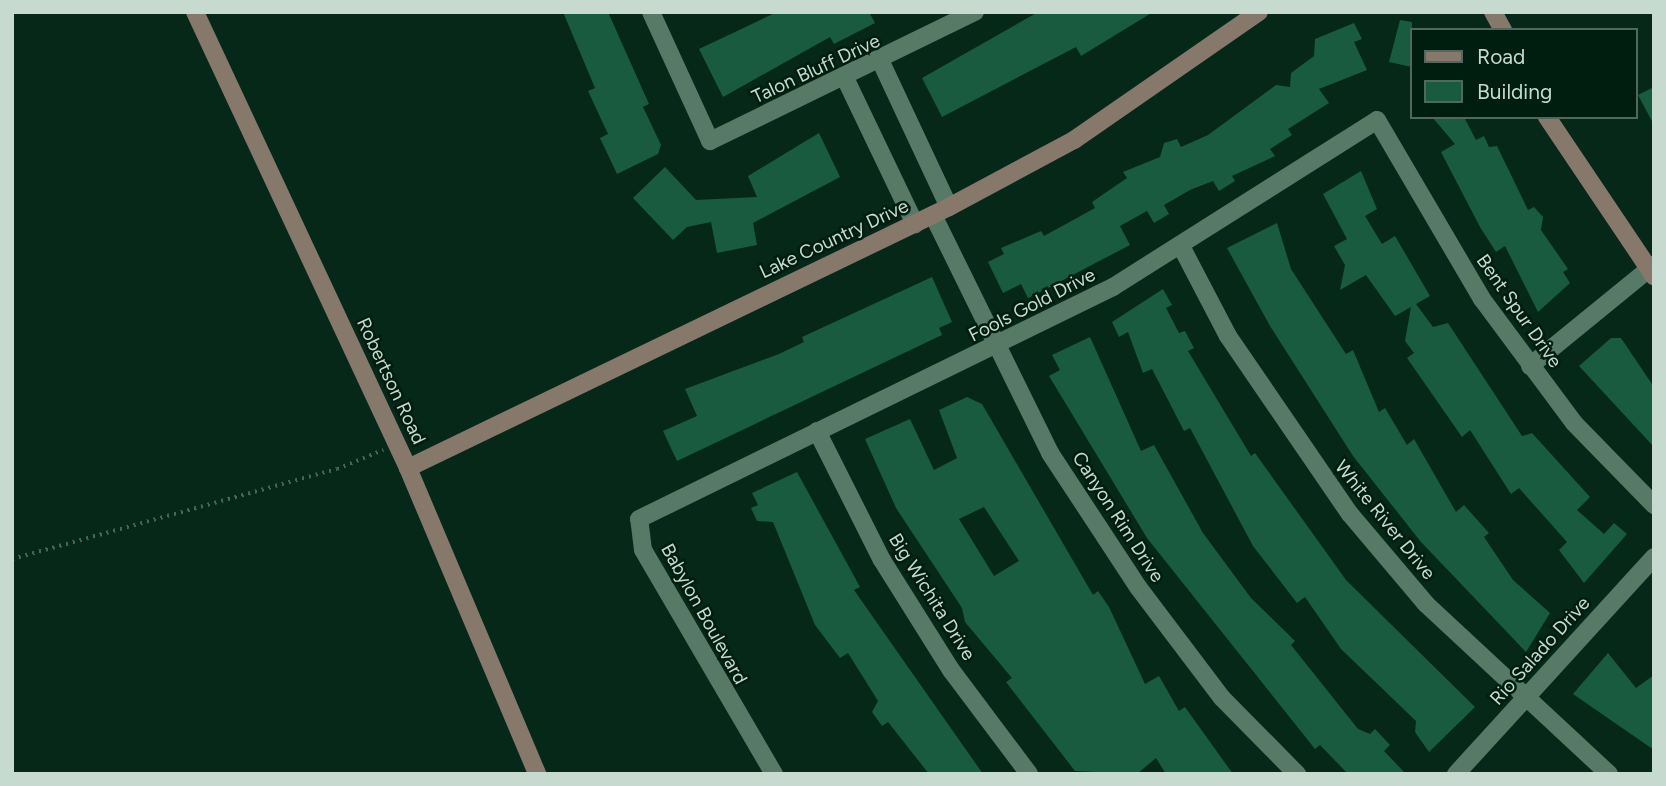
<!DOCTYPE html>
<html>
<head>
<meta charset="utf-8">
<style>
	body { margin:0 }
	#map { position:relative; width:1666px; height:786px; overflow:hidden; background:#052819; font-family:Figtree,sans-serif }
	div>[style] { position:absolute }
	.building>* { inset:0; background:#195b3e }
	.path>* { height:3.5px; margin-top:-1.75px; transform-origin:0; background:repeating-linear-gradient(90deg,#486557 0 2px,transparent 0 7px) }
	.street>* { height:18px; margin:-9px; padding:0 9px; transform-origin:9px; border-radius:9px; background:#577a67 }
	.secondary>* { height:18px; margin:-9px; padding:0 9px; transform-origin:9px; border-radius:9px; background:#87786c }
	span { translate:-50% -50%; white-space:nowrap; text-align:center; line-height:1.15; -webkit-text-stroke:5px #001e10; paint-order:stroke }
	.street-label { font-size:19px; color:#c7dacf }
	.frame { position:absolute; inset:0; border:14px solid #c7dacf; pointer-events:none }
	.legend { position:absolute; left:1410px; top:28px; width:228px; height:91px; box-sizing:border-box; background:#001e10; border:2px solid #50695c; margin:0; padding:9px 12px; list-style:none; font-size:21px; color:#c7dacf }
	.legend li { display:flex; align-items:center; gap:14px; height:35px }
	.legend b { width:35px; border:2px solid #50695c }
</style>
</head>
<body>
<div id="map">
	<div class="building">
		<div style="clip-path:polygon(563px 12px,608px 12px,649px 104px,643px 107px,661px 145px,658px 154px,617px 174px,600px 138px,608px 134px,588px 91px,595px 88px)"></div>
		<div style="clip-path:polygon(777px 12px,869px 12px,875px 23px,834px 44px,830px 37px,723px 97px,699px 49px)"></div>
		<div style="clip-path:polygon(1038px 12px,1153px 12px,1081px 56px,1076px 47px,942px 117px,922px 78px)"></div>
		<div style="clip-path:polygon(1400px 20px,1412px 22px,1412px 67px,1389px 62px)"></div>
		<div style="clip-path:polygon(1354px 23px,1362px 39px,1354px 42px,1367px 70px,1319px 89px,1329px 103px,1288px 129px,1292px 135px,1270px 149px,1275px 156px,1232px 176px,1235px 181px,1219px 191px,1213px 181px,1190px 190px,1164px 205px,1169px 214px,1154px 223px,1147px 211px,1120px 226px,1130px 245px,1044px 290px,1028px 298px,1021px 284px,1003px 293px,988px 262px,1004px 254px,1001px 248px,1041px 231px,1044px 236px,1095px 208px,1092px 202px,1127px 178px,1123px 172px,1160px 157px,1164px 143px,1177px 139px,1181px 147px,1208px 135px,1276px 85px,1290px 87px,1291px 73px,1314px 56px,1315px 39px)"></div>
		<div style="clip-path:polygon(1654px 87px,1654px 125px,1638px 95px)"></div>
		<div style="clip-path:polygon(1432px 117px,1464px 117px,1476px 140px,1484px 136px,1489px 147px,1497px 146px,1528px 210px,1534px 207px,1543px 217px,1541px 230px,1568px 269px,1563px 272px,1570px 283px,1538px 312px,1505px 246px,1496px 252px,1480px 227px,1441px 152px,1455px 144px)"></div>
		<div style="clip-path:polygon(819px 133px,840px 177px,753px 223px,757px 245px,717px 253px,711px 222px,687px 227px,673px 240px,633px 198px,665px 167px,696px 200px,757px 197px,748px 176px)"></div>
		<div style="clip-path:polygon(1361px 171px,1377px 209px,1365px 216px,1382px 244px,1395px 236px,1430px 296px,1416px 304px,1433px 327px,1448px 323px,1522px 436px,1532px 433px,1590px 497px,1577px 510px,1604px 534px,1614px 523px,1627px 534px,1584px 583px,1559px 550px,1567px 542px,1519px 488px,1511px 494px,1470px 430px,1462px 437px,1407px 358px,1414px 353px,1405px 341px,1411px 307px,1395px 316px,1366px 275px,1340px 290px,1345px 265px,1334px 246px,1347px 239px,1323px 194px)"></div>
		<div style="clip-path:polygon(1277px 223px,1291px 269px,1346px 354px,1353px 350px,1379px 412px,1385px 408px,1407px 445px,1414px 439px,1456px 512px,1464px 505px,1489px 533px,1484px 537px,1513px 580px,1550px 613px,1526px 652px,1421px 542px,1353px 456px,1270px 326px,1227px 248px)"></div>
		<div style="clip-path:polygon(932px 277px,952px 322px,939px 328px,942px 335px,677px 461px,663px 431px,697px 416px,685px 389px,779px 354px,804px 342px,802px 337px)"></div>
		<div style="clip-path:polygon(1163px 289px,1172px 305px,1166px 308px,1179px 333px,1185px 331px,1194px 348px,1188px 351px,1251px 456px,1255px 453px,1346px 580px,1475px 707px,1429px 752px,1415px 732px,1416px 721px,1341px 649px,1305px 597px,1297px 603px,1253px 546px,1190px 428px,1184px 431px,1152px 369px,1143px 373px,1128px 332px,1119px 337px,1112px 322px)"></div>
		<div style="clip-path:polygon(1090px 337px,1141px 451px,1154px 445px,1203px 533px,1251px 598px,1295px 641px,1291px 645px,1358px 729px,1370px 734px,1375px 729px,1390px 745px,1384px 751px,1406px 774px,1348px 774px,1320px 745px,1315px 749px,1147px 538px,1049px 376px,1060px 370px,1052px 355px)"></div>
		<div style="clip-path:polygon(1611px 338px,1621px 338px,1654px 387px,1654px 447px,1579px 366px)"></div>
		<div style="clip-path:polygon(evenodd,967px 397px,982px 404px,1093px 595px,1098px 591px,1109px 607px,1145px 684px,1159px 676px,1179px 711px,1185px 707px,1233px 774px,1166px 774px,1156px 758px,1137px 774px,1075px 771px,1006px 682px,1012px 678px,965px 622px,962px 608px,896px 508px,865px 439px,910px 419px,934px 470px,957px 458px,939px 410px,967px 397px,984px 507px,1019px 561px,994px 576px,959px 519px,984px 507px)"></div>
		<div style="clip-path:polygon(797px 472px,860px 587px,854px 590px,983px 774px,929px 774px,888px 722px,882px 726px,872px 712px,878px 701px,848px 653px,840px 658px,815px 625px,773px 522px,757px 521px,751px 508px,758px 505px,752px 493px)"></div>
		<div style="clip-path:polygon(1608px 653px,1636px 688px,1654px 675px,1654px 750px,1573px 694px)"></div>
	</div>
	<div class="path">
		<div style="left:12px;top:559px;width:337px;rotate:-15.5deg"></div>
		<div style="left:337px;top:469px;width:50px;rotate:-22.4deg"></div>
	</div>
	<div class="street">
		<div style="left:651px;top:12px;width:142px;rotate:65.4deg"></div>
		<div style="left:710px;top:141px;width:295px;rotate:-26deg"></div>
		<div style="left:881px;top:62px;width:160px;rotate:64.9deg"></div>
		<div style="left:846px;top:80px;width:160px;rotate:64.4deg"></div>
		<div style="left:933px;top:215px;width:265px;rotate:63.8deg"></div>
		<div style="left:1050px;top:453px;width:160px;rotate:56.7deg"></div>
		<div style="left:1138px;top:587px;width:139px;rotate:52.9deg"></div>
		<div style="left:1222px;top:698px;width:107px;rotate:45.4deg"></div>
		<div style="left:1182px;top:248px;width:99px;rotate:62.4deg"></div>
		<div style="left:1228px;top:336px;width:216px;rotate:55.6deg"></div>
		<div style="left:1350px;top:514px;width:118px;rotate:49.8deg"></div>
		<div style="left:1426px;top:604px;width:250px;rotate:42.9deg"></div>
		<div style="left:1530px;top:366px;width:160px;rotate:-39.2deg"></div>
		<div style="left:817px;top:431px;width:144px;rotate:63.3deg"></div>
		<div style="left:882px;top:560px;width:130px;rotate:57.9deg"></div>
		<div style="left:951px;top:670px;width:130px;rotate:53.1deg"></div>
		<div style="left:774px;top:774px;width:259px;rotate:-120.3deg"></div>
		<div style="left:643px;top:550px;width:31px;rotate:-97deg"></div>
		<div style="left:639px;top:519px;width:528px;rotate:-26.08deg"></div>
		<div style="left:1113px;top:287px;width:312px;rotate:-32.3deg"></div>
		<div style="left:1377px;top:120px;width:208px;rotate:59.6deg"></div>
		<div style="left:1482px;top:299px;width:154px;rotate:53.4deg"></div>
		<div style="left:1574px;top:423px;width:115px;rotate:45.7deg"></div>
		<div style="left:1456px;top:774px;width:294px;rotate:-47.6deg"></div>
	</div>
	<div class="secondary">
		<div style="left:195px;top:12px;width:503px;rotate:64.96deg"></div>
		<div style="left:408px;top:468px;width:332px;rotate:67.1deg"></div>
		<div style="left:1493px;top:12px;width:21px;rotate:61deg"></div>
		<div style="left:1547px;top:117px;width:192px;rotate:56.1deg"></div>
		<div style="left:408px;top:468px;width:601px;rotate:-25.75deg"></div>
		<div style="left:949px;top:207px;width:142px;rotate:-28.2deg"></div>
		<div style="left:1074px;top:140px;width:225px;rotate:-34.7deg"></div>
	</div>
	<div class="street-label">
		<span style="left:816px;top:69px;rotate:-25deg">Talon Bluff Drive</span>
		<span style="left:834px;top:239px;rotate:-25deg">Lake Country Drive</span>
		<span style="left:1032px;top:305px;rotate:-27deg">Fools Gold Drive</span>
		<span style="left:1519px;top:311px;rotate:55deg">Bent Spur Drive</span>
		<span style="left:391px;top:381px;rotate:65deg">Robertson Road</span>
		<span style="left:1118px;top:517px;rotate:57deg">Canyon Rim Drive</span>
		<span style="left:1385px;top:520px;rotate:51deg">White River Drive</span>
		<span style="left:932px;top:597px;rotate:58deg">Big Wichita Drive</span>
		<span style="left:704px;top:614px;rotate:61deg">Babylon Boulevard</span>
		<span style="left:1540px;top:651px;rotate:-48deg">Rio Salado Drive</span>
	</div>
	<div class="frame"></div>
	<ul class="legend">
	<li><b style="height:9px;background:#87786c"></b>Road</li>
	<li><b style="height:19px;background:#195b3e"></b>Building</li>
	</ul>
</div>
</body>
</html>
